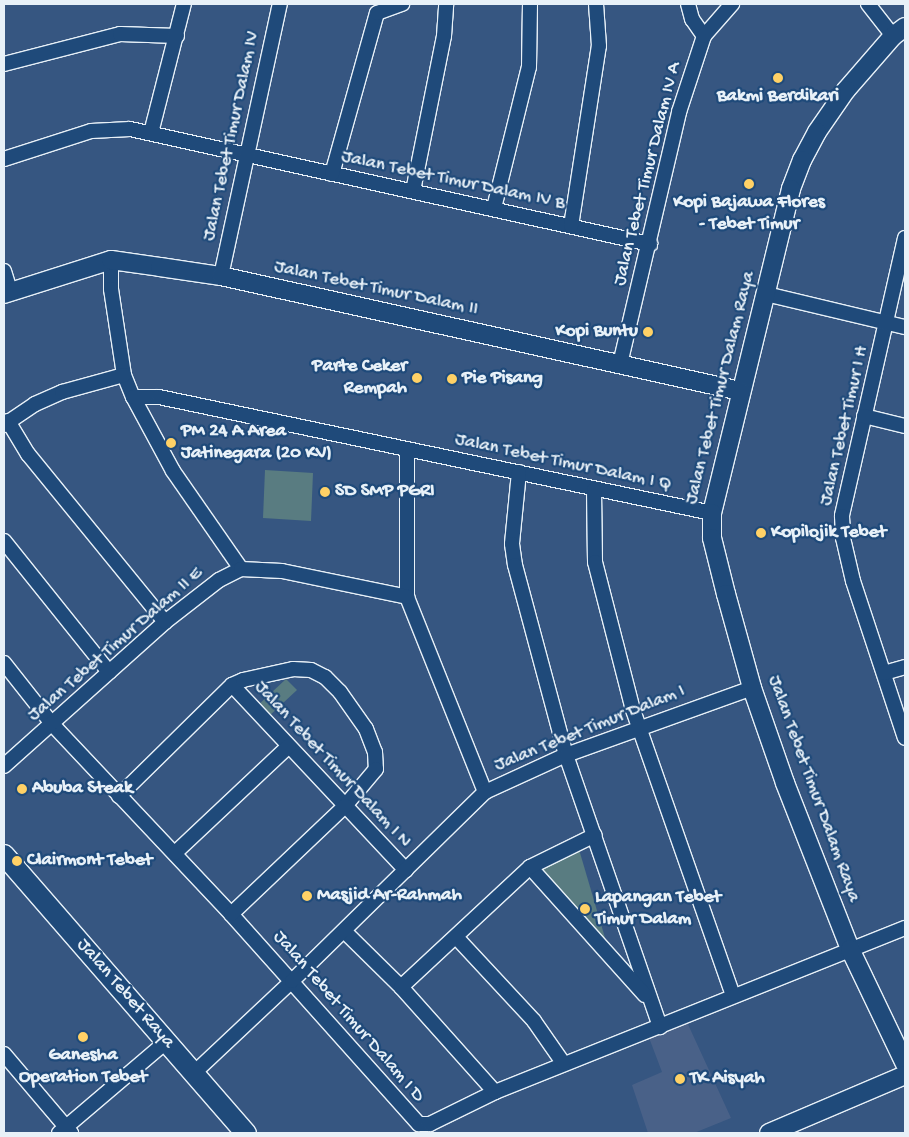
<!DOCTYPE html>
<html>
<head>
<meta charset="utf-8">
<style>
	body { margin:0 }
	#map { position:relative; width:909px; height:1137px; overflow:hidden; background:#365681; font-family:"Gochi Hand",sans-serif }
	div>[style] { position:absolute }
	.built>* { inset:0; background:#496188 }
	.green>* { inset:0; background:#597c81 }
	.roads { filter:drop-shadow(1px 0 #e8f1f8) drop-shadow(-1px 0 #e8f1f8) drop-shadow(0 1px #e8f1f8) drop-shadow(0 -1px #e8f1f8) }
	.minor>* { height:14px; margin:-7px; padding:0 7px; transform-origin:7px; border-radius:7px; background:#1f4a7a }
	.tertiary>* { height:18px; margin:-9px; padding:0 9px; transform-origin:9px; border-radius:9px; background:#1f4a7a }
	.secondary>* { height:20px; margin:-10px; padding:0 10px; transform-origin:10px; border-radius:10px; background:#1f4a7a }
	.dots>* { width:14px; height:14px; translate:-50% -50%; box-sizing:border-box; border:2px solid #1f4a7a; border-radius:50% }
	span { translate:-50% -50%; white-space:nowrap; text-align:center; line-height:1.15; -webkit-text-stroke:4.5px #1f4a7a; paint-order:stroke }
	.poi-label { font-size:19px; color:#e8f1f8; font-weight:700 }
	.right { translate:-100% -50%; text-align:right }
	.left { translate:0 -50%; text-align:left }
	.street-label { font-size:19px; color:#e8f1f8 }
	.frame { position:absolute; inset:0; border:5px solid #e8f1f8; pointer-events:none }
</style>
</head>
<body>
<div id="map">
	<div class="built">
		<div style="clip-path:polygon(686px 1020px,731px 1118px,694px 1133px,648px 1133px,632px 1085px,662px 1072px,648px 1035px)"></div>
	</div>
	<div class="green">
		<div style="clip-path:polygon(265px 470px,313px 473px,311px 521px,263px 518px)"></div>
		<div style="clip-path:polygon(286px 679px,297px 690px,268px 717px,257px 706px)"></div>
		<div style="clip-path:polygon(578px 846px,608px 948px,542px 869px)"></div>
	</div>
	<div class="roads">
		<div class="minor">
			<div style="left:688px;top:4px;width:16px;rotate:75deg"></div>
			<div style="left:692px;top:19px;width:21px;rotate:55deg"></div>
			<div style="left:868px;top:4px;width:41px;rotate:52deg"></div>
			<div style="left:4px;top:64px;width:120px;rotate:-14.5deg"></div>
			<div style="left:120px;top:34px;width:57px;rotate:2deg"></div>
			<div style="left:151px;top:133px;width:133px;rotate:-75.7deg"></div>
			<div style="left:4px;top:159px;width:91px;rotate:-17.8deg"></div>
			<div style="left:91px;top:131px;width:39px;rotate:-3deg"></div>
			<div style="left:130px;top:129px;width:533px;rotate:12.47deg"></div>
			<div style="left:332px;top:174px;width:167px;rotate:-74.4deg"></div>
			<div style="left:377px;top:13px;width:27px;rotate:-20deg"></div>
			<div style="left:413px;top:191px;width:158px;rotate:-78.7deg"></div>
			<div style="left:444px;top:36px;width:32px;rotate:-86deg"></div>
			<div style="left:494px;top:208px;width:145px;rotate:-76.1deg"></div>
			<div style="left:529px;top:67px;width:63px;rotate:-89.1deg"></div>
			<div style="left:571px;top:226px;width:182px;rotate:-81.2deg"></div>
			<div style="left:599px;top:46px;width:42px;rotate:-94.1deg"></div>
			<div style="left:905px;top:238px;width:285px;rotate:102.8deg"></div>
			<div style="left:842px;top:516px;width:22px;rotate:87deg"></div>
			<div style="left:843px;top:538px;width:44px;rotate:76.9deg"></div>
			<div style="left:853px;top:581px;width:165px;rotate:71.7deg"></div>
			<div style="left:111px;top:260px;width:29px;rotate:90deg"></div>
			<div style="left:111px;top:289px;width:87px;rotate:81.4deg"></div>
			<div style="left:124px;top:375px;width:24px;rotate:68deg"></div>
			<div style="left:133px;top:397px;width:84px;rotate:61.6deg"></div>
			<div style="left:173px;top:471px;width:119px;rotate:55.2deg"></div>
			<div style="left:4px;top:271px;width:21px;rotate:73deg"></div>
			<div style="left:221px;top:276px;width:278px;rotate:-77.8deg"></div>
			<div style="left:766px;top:294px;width:143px;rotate:13.4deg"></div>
			<div style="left:620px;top:364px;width:259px;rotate:-76.8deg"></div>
			<div style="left:679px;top:112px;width:80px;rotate:-71.8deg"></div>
			<div style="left:704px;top:36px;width:43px;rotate:-48.8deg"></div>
			<div style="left:133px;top:397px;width:26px"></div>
			<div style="left:159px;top:397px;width:565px;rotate:11.85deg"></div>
			<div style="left:864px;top:416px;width:42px;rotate:13.7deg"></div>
			<div style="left:8px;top:421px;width:39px;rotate:59deg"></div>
			<div style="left:28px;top:454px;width:217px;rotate:50.8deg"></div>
			<div style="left:4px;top:425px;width:37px;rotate:-34deg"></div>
			<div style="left:35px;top:404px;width:30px;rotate:-24deg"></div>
			<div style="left:62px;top:392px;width:64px;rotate:-15.3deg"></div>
			<div style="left:407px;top:449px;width:148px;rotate:90deg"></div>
			<div style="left:407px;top:597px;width:210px;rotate:68.2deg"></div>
			<div style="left:519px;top:472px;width:72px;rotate:95.6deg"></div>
			<div style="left:512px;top:544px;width:21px;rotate:82deg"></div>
			<div style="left:515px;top:565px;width:197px;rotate:75deg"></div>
			<div style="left:566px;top:755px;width:288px;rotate:70.9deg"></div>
			<div style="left:594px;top:490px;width:72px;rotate:89.2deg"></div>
			<div style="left:595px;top:562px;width:153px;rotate:75.6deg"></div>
			<div style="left:633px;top:710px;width:302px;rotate:70.7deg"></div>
			<div style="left:4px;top:541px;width:168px;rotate:51.3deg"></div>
			<div style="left:4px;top:663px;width:79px;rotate:51.7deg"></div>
			<div style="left:53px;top:725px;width:260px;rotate:46.7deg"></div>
			<div style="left:231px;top:914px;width:282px;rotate:48.2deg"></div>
			<div style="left:419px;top:1124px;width:11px"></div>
			<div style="left:430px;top:1124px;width:72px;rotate:-26.2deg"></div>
			<div style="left:495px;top:1092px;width:442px;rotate:-21.8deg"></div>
			<div style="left:884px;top:673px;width:22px;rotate:-16deg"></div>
			<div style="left:232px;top:685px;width:254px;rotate:46.8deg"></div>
			<div style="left:4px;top:766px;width:216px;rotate:-41.8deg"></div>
			<div style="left:165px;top:622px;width:68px;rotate:-37.9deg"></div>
			<div style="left:219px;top:580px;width:25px;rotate:-27deg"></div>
			<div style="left:241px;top:569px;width:41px;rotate:2.8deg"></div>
			<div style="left:282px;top:571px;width:128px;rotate:11.7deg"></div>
			<div style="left:119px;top:796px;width:158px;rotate:-44.5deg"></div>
			<div style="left:232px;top:685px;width:12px;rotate:-24deg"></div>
			<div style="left:243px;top:680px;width:51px;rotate:-12.4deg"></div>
			<div style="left:293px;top:669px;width:18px;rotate:3deg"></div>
			<div style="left:311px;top:670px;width:16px;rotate:27deg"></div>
			<div style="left:325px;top:677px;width:21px;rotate:45deg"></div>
			<div style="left:340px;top:692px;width:45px;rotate:54.9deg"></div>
			<div style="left:366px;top:729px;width:25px;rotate:69deg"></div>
			<div style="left:375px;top:752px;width:17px;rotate:87deg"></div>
			<div style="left:376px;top:769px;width:48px;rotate:130deg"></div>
			<div style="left:345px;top:806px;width:157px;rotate:136.5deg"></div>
			<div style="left:175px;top:853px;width:156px;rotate:-43.2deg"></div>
			<div style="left:530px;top:867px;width:172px;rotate:48.1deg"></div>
			<div style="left:344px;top:931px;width:80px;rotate:44.5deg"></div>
			<div style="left:401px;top:987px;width:141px;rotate:48.2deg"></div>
			<div style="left:457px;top:938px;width:113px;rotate:47.1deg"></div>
			<div style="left:534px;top:1021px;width:52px;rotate:55.1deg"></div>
			<div style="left:401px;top:987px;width:176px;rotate:-42.9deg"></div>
			<div style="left:530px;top:867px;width:72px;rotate:-26.2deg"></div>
			<div style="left:4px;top:1054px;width:104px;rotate:49.7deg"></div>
			<div style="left:194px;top:1073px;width:134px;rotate:-43.2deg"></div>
			<div style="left:292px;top:981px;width:270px;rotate:-44.4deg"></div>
			<div style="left:485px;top:792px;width:89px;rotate:-24.6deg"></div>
			<div style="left:566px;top:755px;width:198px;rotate:-19.8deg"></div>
			<div style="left:59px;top:1133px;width:140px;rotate:-40.4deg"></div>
		</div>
		<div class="tertiary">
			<div style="left:905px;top:27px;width:15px;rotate:143deg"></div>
			<div style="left:893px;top:36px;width:72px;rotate:131deg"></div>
			<div style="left:846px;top:90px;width:51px;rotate:124.6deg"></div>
			<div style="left:817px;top:132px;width:32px;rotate:118deg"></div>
			<div style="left:802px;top:160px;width:31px;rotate:111deg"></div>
			<div style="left:791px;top:189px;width:333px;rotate:103.7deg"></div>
			<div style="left:712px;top:513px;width:25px;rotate:90deg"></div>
			<div style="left:712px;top:538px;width:58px;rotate:76deg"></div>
			<div style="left:726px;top:594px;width:98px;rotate:74.5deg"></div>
			<div style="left:752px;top:688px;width:101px;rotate:70.8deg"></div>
			<div style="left:785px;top:783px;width:178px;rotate:68.6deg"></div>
			<div style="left:850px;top:949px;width:127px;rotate:64.4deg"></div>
			<div style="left:4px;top:294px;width:112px;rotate:-17.6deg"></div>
			<div style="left:111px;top:260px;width:49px;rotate:8.1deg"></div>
			<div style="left:160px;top:267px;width:62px;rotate:8.4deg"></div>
			<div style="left:221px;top:276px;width:532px;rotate:12.49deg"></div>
			<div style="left:769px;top:1133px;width:148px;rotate:-23.1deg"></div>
		</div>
		<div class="secondary">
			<div style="left:4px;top:855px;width:369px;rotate:49deg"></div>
		</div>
	</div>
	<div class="dots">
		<div style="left:778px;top:78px;background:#ffd166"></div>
		<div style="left:749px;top:184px;background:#ffd166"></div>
		<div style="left:648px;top:332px;background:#ffd166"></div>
		<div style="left:417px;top:378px;background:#ffd166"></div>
		<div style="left:452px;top:379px;background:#ffd166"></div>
		<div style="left:171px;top:443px;background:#ffd166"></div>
		<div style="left:325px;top:492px;background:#ffd166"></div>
		<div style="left:761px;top:533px;background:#ffd166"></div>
		<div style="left:22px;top:789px;background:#ffd166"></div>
		<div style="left:17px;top:861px;background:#ffd166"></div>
		<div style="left:307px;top:896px;background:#ffd166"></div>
		<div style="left:585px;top:909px;background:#ffd166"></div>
		<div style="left:83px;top:1037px;background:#ffd166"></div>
		<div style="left:680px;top:1079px;background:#ffd166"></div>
	</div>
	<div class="poi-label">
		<span style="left:778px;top:97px">Bakmi Berdikari</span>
		<span style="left:749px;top:214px">Kopi Bajawa Flores<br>- Tebet Timur</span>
		<span class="right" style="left:638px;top:332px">Kopi Buntu</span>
		<span class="right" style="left:407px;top:378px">Parte Ceker<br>Rempah</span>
		<span class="left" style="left:462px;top:379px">Pie Pisang</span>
		<span class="left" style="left:181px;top:443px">PM 24 A Area<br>Jatinegara (20 KV)</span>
		<span class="left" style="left:335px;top:492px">SD SMP PGRI</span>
		<span class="left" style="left:771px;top:533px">Kopilojik Tebet</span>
		<span class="left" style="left:32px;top:789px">Abuba Steak</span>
		<span class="left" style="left:27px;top:861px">Clairmont Tebet</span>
		<span class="left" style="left:317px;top:896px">Masjid Ar-Rahmah</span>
		<span class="left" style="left:595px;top:909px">Lapangan Tebet<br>Timur Dalam</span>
		<span style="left:83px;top:1067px">Ganesha<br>Operation Tebet</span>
		<span class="left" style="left:690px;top:1079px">TK Aisyah</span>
	</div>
	<div class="street-label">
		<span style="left:232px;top:136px;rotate:-78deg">Jalan Tebet Timur Dalam IV</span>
		<span style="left:648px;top:174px;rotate:-76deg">Jalan Tebet Timur Dalam IV A</span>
		<span style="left:453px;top:181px;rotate:12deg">Jalan Tebet Timur Dalam IV B</span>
		<span style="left:376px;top:289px;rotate:12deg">Jalan Tebet Timur Dalam II</span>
		<span style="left:721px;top:388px;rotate:-76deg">Jalan Tebet Timur Dalam Raya</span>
		<span style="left:845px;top:426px;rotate:-77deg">Jalan Tebet Timur I H</span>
		<span style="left:563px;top:463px;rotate:12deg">Jalan Tebet Timur Dalam I Q</span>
		<span style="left:116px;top:645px;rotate:-41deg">Jalan Tebet Timur Dalam II E</span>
		<span style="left:590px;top:729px;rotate:-22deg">Jalan Tebet Timur Dalam I</span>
		<span style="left:332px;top:765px;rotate:47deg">Jalan Tebet Timur Dalam I N</span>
		<span style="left:813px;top:789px;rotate:70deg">Jalan Tebet Timur Dalam Raya</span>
		<span style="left:125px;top:994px;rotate:49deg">Jalan Tebet Raya</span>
		<span style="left:348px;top:1017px;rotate:49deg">Jalan Tebet Timur Dalam I D</span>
	</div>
	<div class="frame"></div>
</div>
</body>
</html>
